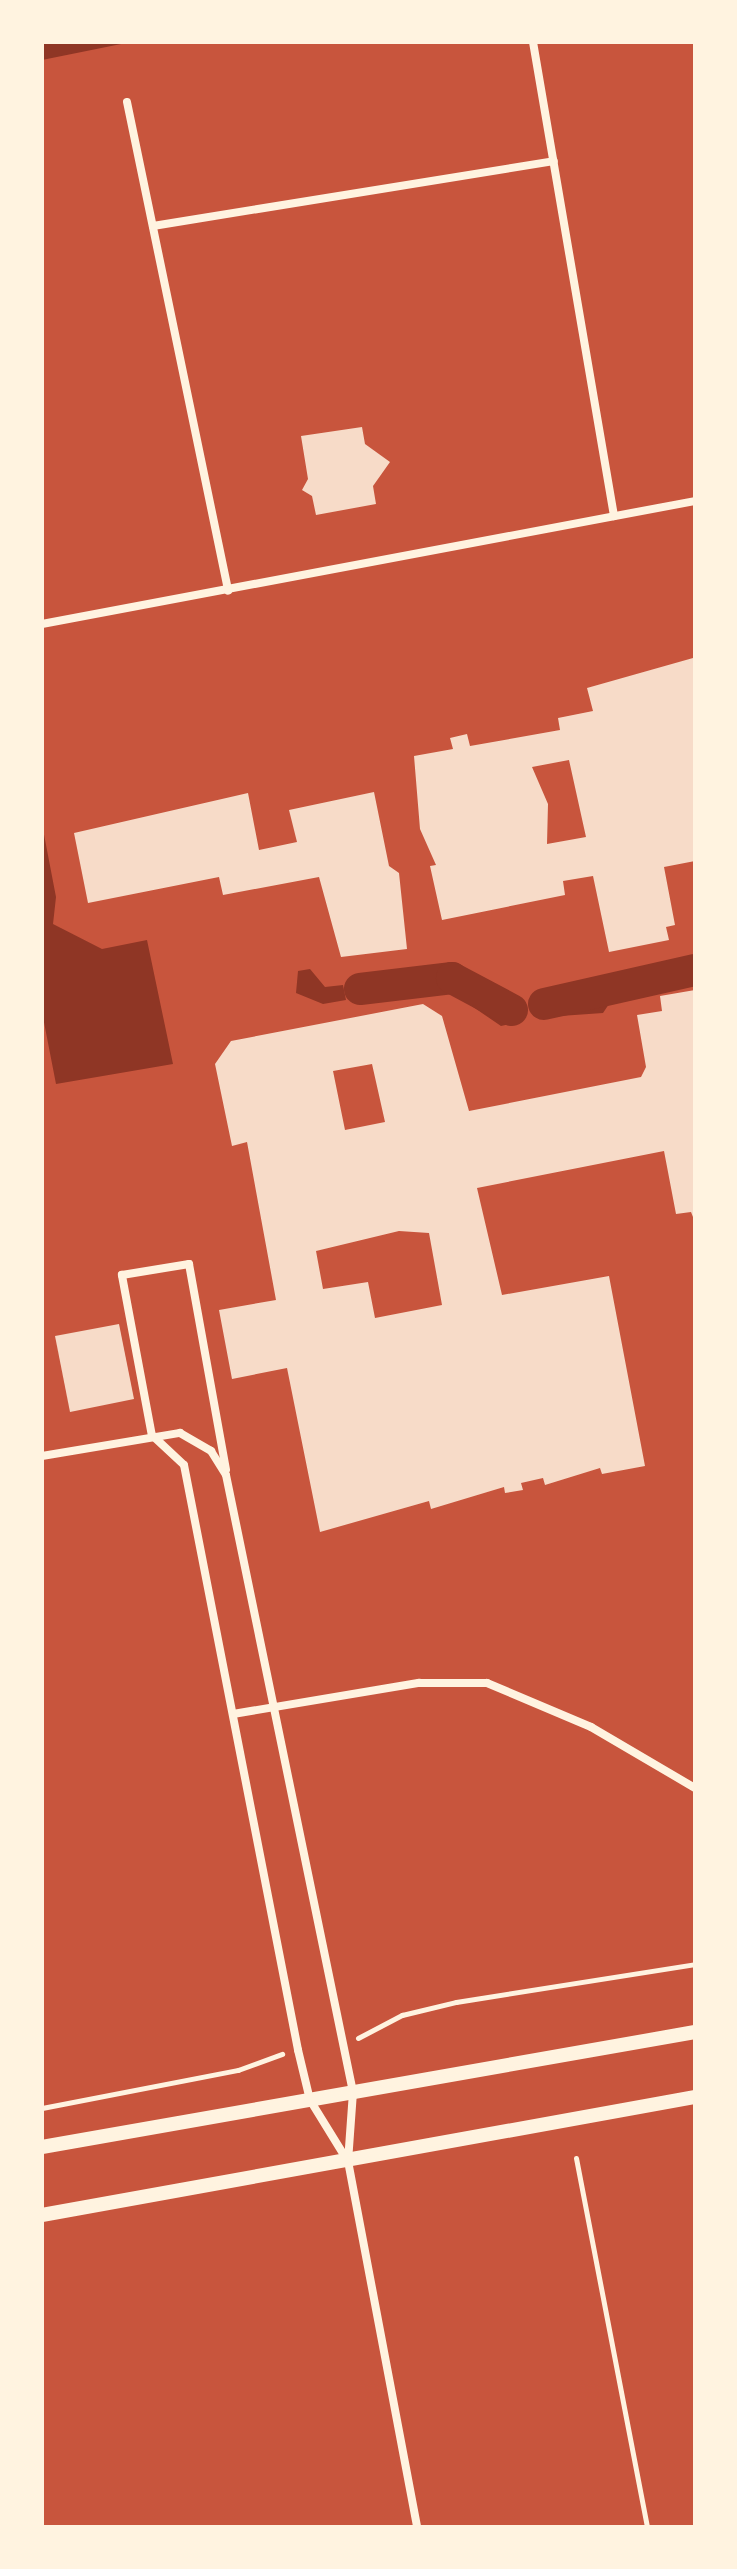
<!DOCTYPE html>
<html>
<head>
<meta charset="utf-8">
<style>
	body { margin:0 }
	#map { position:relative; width:737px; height:2569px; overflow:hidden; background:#c8553d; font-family:"Fira Sans Condensed",sans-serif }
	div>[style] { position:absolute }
	.water>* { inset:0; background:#8f3625 }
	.canal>* { height:32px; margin:-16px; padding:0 16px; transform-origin:16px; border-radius:16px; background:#8f3625 }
	.building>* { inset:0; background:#f7dbc8 }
	.path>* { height:5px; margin:-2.5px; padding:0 2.5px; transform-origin:2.5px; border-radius:2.5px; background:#fff3e0 }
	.minor>* { height:8px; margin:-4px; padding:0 4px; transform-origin:4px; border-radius:4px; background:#fff3e0 }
	.tertiary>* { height:14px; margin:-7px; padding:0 7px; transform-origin:7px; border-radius:7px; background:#fff3e0 }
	span { translate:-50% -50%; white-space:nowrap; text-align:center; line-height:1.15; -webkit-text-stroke:8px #fff3e0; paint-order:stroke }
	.frame { position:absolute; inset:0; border:44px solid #fff3e0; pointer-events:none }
</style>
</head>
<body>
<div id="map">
	<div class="water">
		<div style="clip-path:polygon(42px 42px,131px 42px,42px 60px)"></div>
		<div style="clip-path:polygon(42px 824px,56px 897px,53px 924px,102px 949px,147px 940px,173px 1064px,56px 1084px,42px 1012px)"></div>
		<div style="clip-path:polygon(452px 962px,509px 998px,514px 1023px,501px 1026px,438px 983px,393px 991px,389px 973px)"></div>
		<div style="clip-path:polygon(653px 968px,657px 987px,615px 995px,603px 1013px,546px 1017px,540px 990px)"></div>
		<div style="clip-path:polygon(310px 969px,325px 987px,343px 985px,346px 1000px,323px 1004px,296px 993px,298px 971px)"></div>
	</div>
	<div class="canal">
		<div style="left:360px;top:989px;width:93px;rotate:-6.8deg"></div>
		<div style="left:452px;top:978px;width:68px;rotate:28.1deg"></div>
		<div style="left:544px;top:1004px;width:155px;rotate:-12.7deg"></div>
	</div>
	<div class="building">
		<div style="clip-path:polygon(362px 427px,365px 444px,390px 462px,373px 486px,376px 504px,316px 515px,312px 496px,302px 490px,308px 479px,301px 436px)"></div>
		<div style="clip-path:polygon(evenodd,693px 658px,695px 861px,664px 867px,675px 925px,666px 927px,669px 940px,609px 952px,593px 876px,563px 881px,565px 895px,442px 920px,430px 866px,436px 865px,420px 829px,414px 756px,453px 749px,450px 738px,467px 734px,470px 746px,560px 730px,558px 718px,593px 711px,587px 688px,693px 658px,569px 760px,586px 837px,547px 844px,548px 804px,532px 767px,569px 760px)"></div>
		<div style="clip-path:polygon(374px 792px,389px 866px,399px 873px,407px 949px,341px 957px,319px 877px,223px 895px,219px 877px,88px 903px,74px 833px,248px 793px,259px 850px,297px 842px,289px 810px)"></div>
		<div style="clip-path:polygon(evenodd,695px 990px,695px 1222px,691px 1212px,676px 1214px,664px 1151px,477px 1188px,502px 1295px,609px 1276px,645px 1466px,602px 1474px,600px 1468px,545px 1485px,543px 1478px,521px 1483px,523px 1490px,505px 1493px,504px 1487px,431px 1509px,429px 1501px,320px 1532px,287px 1368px,232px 1379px,219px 1310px,276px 1300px,247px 1142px,232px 1146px,215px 1064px,231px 1041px,423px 1004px,442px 1016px,469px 1111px,641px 1077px,646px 1067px,637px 1015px,662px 1011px,660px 996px,695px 990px,372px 1064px,385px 1122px,345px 1130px,333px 1071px,372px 1064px,695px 990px,399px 1231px,429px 1233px,442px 1305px,375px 1318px,368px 1282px,323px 1289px,316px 1251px,399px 1231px)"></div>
		<div style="clip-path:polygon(119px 1324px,134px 1399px,70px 1412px,55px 1336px)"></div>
	</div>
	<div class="path">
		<div style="left:358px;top:2038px;width:50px;rotate:-27.6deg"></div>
		<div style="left:402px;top:2015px;width:56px;rotate:-13.5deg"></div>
		<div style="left:456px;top:2002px;width:242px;rotate:-9deg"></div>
		<div style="left:42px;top:2108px;width:200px;rotate:-11deg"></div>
		<div style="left:238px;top:2070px;width:47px;rotate:-20deg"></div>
		<div style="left:576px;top:2158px;width:376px;rotate:79.1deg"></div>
	</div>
	<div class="minor">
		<div style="left:533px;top:42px;width:481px;rotate:80.3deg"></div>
		<div style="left:127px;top:102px;width:499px;rotate:78.3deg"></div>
		<div style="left:153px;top:226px;width:406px;rotate:-9.2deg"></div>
		<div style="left:42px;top:624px;width:664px;rotate:-10.67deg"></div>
		<div style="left:152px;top:1436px;width:164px;rotate:-100.6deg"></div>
		<div style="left:122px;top:1275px;width:68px;rotate:-9.3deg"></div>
		<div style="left:189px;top:1264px;width:209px;rotate:79.8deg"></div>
		<div style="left:153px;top:1436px;width:42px;rotate:43.1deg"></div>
		<div style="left:184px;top:1465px;width:596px;rotate:78.97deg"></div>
		<div style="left:298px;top:2050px;width:51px;rotate:76.5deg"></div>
		<div style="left:310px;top:2100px;width:70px;rotate:58.3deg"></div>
		<div style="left:42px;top:1456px;width:140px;rotate:-9.5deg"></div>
		<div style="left:180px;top:1433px;width:36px;rotate:30deg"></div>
		<div style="left:211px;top:1451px;width:28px;rotate:58deg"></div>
		<div style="left:226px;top:1475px;width:630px;rotate:78.37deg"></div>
		<div style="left:353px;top:2092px;width:69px;rotate:94.1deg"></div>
		<div style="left:348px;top:2161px;width:372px;rotate:79.3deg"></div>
		<div style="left:233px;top:1714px;width:189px;rotate:-9.5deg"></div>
		<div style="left:419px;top:1683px;width:68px"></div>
		<div style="left:487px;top:1683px;width:113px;rotate:22.9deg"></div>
		<div style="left:591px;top:1727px;width:121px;rotate:30.4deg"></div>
	</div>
	<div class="tertiary">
		<div style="left:42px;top:2147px;width:663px;rotate:-9.99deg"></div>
		<div style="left:42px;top:2215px;width:664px;rotate:-10.24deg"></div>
	</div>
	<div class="frame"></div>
</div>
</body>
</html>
